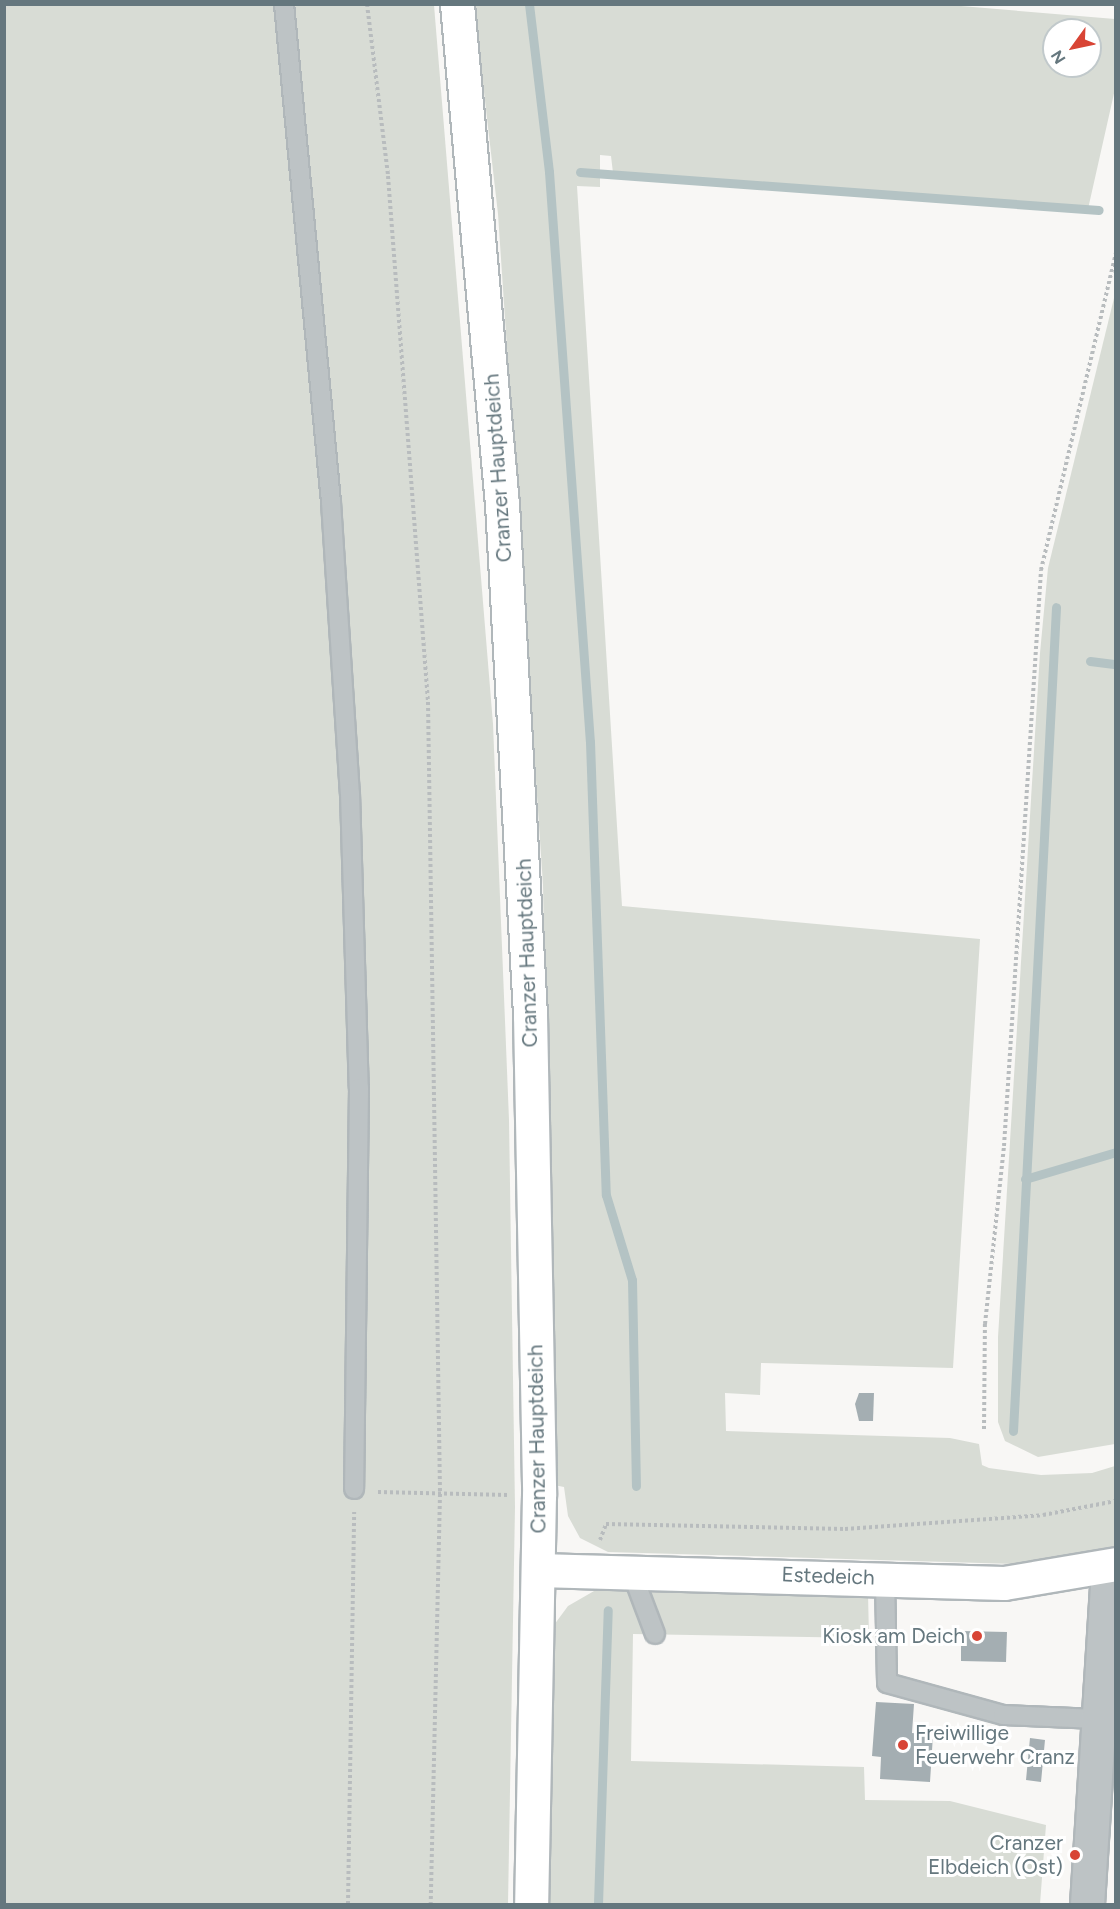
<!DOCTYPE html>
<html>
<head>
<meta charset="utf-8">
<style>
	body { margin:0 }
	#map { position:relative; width:1120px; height:1909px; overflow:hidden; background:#f8f7f5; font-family:Figtree,sans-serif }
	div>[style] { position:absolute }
	.green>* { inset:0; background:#d8dcd5 }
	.stream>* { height:9px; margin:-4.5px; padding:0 4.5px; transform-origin:4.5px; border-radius:4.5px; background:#b4c3c4 }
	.building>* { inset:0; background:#a4aeb2 }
	.path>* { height:4px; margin-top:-2px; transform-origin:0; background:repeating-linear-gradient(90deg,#b8bcbe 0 3px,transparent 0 6px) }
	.roads { filter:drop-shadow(2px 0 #b0b7ba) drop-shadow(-2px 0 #b0b7ba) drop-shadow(0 2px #b0b7ba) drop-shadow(0 -2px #b0b7ba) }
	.lane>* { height:18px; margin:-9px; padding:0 9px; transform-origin:9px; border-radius:9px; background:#bdc3c5 }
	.street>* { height:33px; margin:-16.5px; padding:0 16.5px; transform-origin:16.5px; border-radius:16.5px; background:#bdc3c5 }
	.secondary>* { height:33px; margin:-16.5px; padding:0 16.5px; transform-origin:16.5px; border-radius:16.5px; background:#fff }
	.dots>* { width:16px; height:16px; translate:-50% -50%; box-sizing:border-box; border:3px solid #fff; border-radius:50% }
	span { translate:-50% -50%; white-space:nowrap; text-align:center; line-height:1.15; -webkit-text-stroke:6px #fff; paint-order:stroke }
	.street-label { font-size:21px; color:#65777e }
	.poi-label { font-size:21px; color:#65777e }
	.right { translate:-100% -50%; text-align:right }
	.left { translate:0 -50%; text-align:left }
	.frame { position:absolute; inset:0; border:6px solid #65777e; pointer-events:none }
	.north { position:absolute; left:1042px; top:18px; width:60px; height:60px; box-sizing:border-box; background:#fff; border:2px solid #c1c9cb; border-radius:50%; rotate:237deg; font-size:16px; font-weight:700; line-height:24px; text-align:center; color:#65777e }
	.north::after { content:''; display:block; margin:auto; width:21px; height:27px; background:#d84435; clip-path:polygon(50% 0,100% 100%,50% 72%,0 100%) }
</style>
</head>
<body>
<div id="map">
	<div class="green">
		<div style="clip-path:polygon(evenodd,937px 4px,1115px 19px,1115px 89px,1088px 209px,613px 173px,611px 156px,600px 155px,600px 187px,577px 186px,622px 906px,980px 939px,953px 1368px,761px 1363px,760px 1395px,725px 1393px,726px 1431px,950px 1438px,979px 1444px,982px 1465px,989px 1468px,1041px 1475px,1092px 1473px,1115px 1466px,1115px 1546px,1015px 1564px,608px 1552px,580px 1538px,568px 1516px,564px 1487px,554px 1485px,543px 885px,498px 214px,474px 5px,937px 4px,1054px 30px,1090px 30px,1090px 66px,1054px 66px,1054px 30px)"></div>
		<div style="clip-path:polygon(4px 5px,434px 5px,493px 724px,509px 1120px,515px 1507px,508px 1904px,5px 1904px)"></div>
		<div style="clip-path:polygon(1115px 294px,1115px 1444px,1038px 1457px,1005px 1441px,998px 1422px,998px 1337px,1040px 653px,1048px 568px)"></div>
		<div style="clip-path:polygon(601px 1587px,868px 1593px,869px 1638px,633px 1634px,631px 1761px,864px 1767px,865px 1800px,950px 1801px,1046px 1825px,1040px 1904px,549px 1904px,554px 1625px,568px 1606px)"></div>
	</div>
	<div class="stream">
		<div style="left:529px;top:4px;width:169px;rotate:83.2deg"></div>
		<div style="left:549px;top:172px;width:571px;rotate:85.89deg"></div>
		<div style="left:590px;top:742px;width:453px;rotate:88deg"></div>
		<div style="left:606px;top:1195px;width:89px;rotate:73deg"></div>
		<div style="left:632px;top:1280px;width:206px;rotate:88.9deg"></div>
		<div style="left:580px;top:172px;width:520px;rotate:4.19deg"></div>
		<div style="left:1090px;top:661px;width:26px;rotate:7deg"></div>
		<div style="left:1025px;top:1179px;width:95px;rotate:-16.5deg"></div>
		<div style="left:1013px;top:1431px;width:825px;rotate:-87.01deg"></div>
		<div style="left:598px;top:1904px;width:294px;rotate:-88.1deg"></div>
	</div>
	<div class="building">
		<div style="clip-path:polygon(859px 1393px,874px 1393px,873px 1421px,859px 1421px,855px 1404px)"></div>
		<div style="clip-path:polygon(961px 1631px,1007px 1632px,1006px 1662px,961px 1661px)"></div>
		<div style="clip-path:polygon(876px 1702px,914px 1704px,912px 1733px,933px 1735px,930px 1782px,880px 1779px,881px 1757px,872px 1756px)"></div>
		<div style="clip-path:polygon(1030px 1738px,1045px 1740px,1041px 1782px,1026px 1780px)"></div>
	</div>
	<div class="path">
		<div style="left:367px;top:4px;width:173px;rotate:83deg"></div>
		<div style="left:388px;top:176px;width:528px;rotate:85.65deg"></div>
		<div style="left:428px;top:702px;width:792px;rotate:89.13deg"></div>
		<div style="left:440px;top:1494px;width:410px;rotate:91.3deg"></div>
		<div style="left:984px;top:1429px;width:105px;rotate:-89.5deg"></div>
		<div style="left:985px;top:1324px;width:179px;rotate:-83.9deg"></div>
		<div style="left:1004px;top:1146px;width:577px;rotate:-86.32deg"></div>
		<div style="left:1041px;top:570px;width:327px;rotate:-76.7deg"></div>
		<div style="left:378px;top:1492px;width:130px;rotate:1.3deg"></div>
		<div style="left:600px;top:1540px;width:17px;rotate:-69deg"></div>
		<div style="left:606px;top:1524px;width:239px;rotate:1.2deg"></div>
		<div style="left:845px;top:1529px;width:198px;rotate:-4deg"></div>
		<div style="left:1043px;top:1515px;width:74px;rotate:-10.9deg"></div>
		<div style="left:348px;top:1904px;width:392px;rotate:-89.1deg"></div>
	</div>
	<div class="roads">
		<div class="lane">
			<div style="left:284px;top:4px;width:500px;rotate:84.61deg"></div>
			<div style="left:331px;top:502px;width:292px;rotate:86.3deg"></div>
			<div style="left:350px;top:793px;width:295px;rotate:88.3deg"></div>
			<div style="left:359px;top:1088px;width:401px;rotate:90.7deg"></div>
			<div style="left:632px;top:1573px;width:65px;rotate:69.3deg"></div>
			<div style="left:885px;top:1578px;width:105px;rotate:88.9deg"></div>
			<div style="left:887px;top:1683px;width:120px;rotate:15.4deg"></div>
			<div style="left:1003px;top:1715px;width:94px;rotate:2.4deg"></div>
		</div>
		<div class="street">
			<div style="left:1087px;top:1904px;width:338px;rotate:-86.4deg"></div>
		</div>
		<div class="secondary">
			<div style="left:457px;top:4px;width:502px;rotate:84.86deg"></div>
			<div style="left:502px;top:504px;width:512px;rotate:86.86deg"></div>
			<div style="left:530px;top:1015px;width:480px;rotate:88.9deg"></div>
			<div style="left:539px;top:1495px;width:409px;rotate:91.1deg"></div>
			<div style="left:538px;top:1570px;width:466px;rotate:1.6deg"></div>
			<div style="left:1004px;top:1583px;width:114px;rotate:-9.6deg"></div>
		</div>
	</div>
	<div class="dots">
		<div style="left:977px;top:1636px;background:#d84435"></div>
		<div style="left:903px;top:1745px;background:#d84435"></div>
		<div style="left:1075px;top:1855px;background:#d84435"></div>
	</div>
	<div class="street-label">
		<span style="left:498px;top:468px;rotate:-94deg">Cranzer Hauptdeich</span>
		<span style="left:527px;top:953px;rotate:-92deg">Cranzer Hauptdeich</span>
		<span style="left:537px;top:1439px;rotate:-91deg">Cranzer Hauptdeich</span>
		<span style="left:828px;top:1576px;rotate:2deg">Estedeich</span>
	</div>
	<div class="poi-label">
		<span class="right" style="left:965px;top:1636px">Kiosk am Deich</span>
		<span class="left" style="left:915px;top:1745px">Freiwillige<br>Feuerwehr Cranz</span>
		<span class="right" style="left:1063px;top:1855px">Cranzer<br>Elbdeich (Ost)</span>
	</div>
	<div class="frame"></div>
	<div class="north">N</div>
</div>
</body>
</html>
